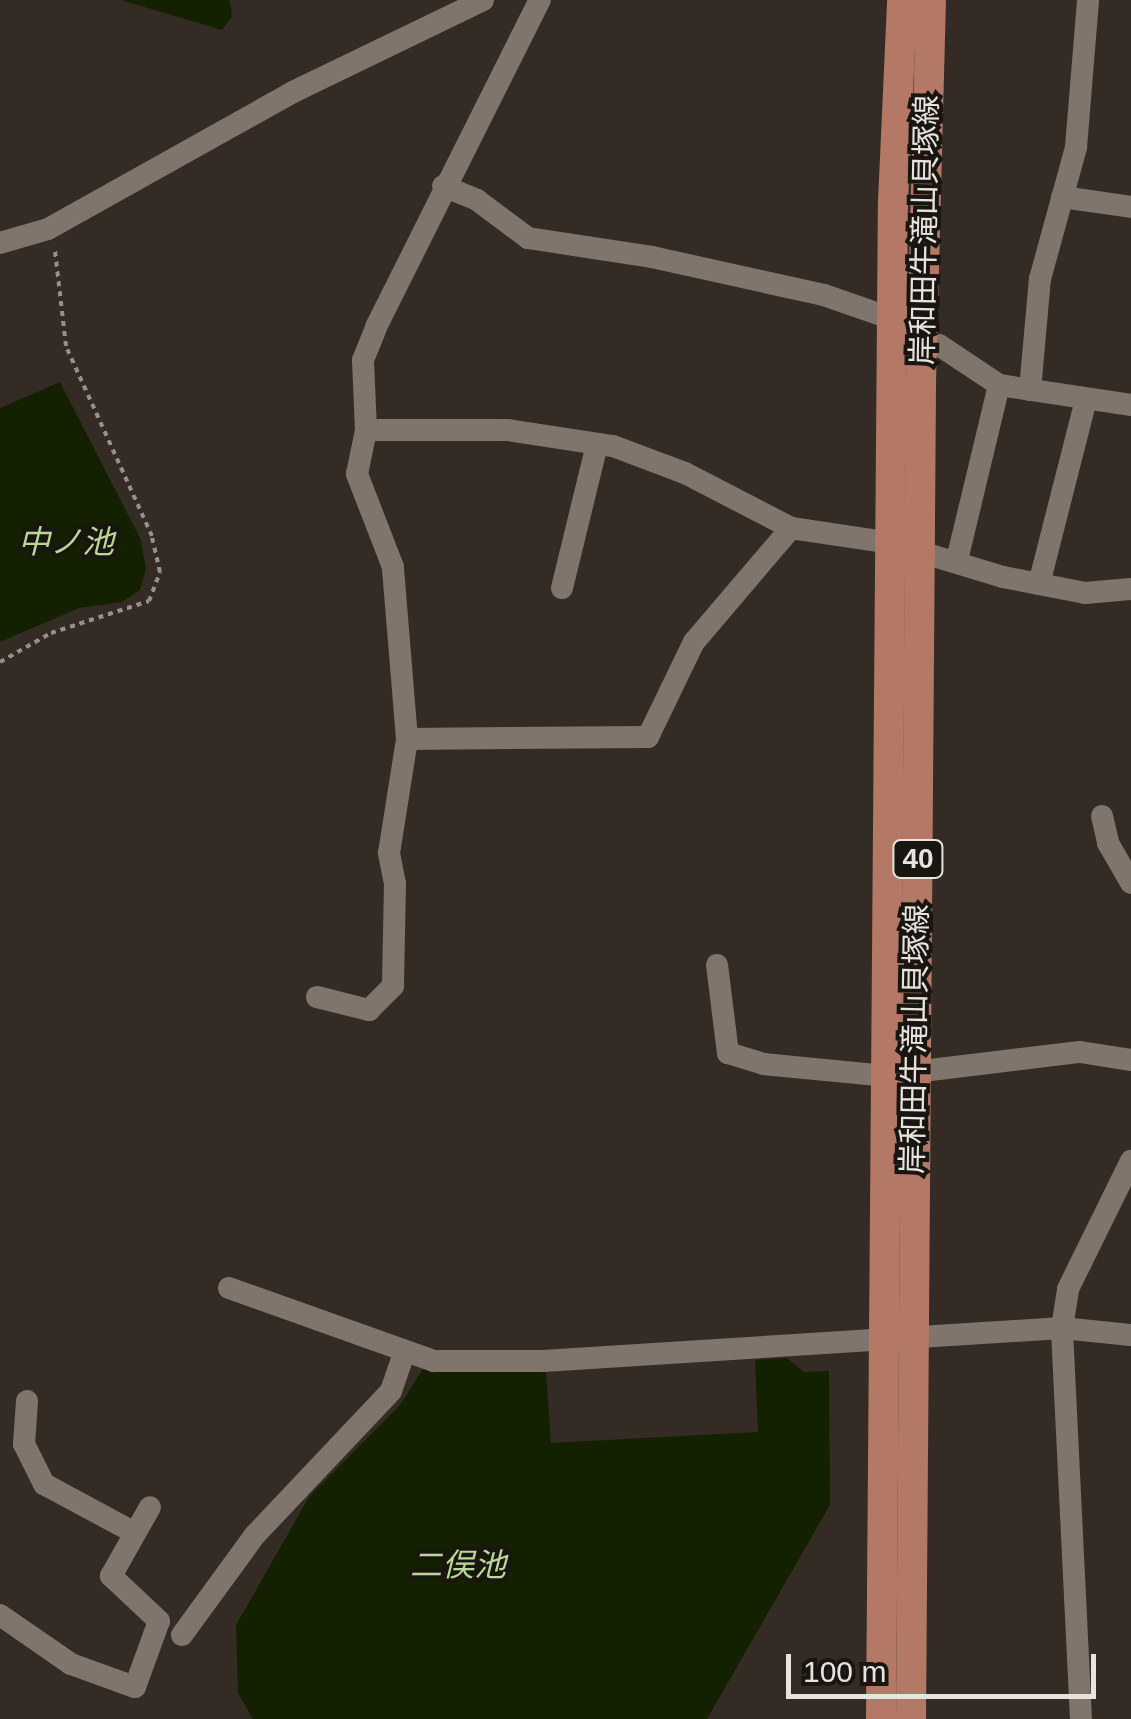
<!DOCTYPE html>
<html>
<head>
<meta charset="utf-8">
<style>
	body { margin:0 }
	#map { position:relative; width:1131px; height:1719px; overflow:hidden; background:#342c24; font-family:Helvetica,"Noto Sans JP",sans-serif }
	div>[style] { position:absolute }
	.water>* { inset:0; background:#142100 }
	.path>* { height:4px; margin-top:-2px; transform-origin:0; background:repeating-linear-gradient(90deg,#97908a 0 5px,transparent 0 10px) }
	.street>* { height:22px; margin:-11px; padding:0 11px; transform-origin:11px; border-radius:11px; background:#7f756c }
	.primary>* { height:30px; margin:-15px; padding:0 15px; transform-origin:15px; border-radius:15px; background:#b47966 }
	span { translate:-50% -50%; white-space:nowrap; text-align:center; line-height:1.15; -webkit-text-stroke:8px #191511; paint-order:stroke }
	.shield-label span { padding:2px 8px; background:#191511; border:2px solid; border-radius:8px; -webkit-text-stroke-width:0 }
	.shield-label { font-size:28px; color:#e9e3de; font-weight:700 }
	.street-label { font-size:30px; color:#e9e3de }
	.water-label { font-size:32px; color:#b9d796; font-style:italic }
	.scale { position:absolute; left:786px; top:1654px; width:310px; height:45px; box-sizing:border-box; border:5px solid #e9e3de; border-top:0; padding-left:12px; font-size:30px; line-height:35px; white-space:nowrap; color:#e9e3de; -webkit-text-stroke:8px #191511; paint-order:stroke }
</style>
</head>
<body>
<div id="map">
	<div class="water">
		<div style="clip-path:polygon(121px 0,230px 0,232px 17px,222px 30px)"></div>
		<div style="clip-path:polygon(60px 382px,141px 540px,146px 569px,140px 590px,122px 602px,79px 608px,0 642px,0 408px)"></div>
		<div style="clip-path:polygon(787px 1358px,804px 1372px,829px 1371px,830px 1505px,707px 1719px,253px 1719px,238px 1693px,236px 1625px,309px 1497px,400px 1405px,423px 1369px,546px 1372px,551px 1443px,758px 1432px,755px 1360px)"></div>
	</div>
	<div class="path">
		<div style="left:0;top:662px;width:59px;rotate:-29.6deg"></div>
		<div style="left:51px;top:633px;width:103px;rotate:-18.1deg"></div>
		<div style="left:149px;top:601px;width:31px;rotate:-69deg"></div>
		<div style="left:160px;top:572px;width:37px;rotate:-103deg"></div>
		<div style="left:152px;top:536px;width:209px;rotate:-114.4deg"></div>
		<div style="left:66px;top:346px;width:96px;rotate:-96.6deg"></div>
	</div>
	<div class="street">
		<div style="left:443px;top:186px;width:37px;rotate:22deg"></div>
		<div style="left:477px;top:200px;width:64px;rotate:36.7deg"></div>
		<div style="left:528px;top:238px;width:125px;rotate:8.7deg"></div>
		<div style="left:652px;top:257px;width:176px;rotate:12.5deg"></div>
		<div style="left:824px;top:295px;width:73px;rotate:19.2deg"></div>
		<div style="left:1062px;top:197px;width:70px;rotate:8.2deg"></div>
		<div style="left:0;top:243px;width:50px;rotate:-16.3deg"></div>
		<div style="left:48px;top:229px;width:281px;rotate:-29.2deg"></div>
		<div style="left:293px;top:92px;width:211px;rotate:-25.8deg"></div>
		<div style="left:922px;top:343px;width:17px;rotate:7deg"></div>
		<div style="left:939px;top:345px;width:72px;rotate:33.7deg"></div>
		<div style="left:999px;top:385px;width:134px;rotate:8.6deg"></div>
		<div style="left:1030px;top:390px;width:111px;rotate:-84.9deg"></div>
		<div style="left:1040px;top:279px;width:137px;rotate:-74.7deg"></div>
		<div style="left:1076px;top:147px;width:147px;rotate:-85.3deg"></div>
		<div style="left:366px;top:430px;width:70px;rotate:-92.5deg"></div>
		<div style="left:363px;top:360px;width:35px;rotate:-68deg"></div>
		<div style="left:376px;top:327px;width:366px;rotate:-63.4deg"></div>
		<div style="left:957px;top:560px;width:180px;rotate:-76.5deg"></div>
		<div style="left:1039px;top:584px;width:190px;rotate:-75.7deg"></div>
		<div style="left:562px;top:588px;width:148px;rotate:-76.3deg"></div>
		<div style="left:407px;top:739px;width:241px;rotate:-0.5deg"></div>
		<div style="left:648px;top:737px;width:106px;rotate:-64.2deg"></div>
		<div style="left:694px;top:642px;width:150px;rotate:-49.6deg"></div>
		<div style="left:1102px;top:816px;width:28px;rotate:77deg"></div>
		<div style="left:1108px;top:843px;width:46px;rotate:60.1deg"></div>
		<div style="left:717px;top:965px;width:89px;rotate:82.9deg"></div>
		<div style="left:728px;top:1053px;width:37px;rotate:17deg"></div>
		<div style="left:763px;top:1064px;width:126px;rotate:5.5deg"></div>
		<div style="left:317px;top:997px;width:54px;rotate:14deg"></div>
		<div style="left:369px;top:1010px;width:34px;rotate:-45deg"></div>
		<div style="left:393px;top:986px;width:102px;rotate:-88.9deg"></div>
		<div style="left:395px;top:884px;width:32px;rotate:-101deg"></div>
		<div style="left:389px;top:853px;width:115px;rotate:-81deg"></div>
		<div style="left:407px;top:739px;width:173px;rotate:-94.7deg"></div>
		<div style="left:393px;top:567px;width:100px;rotate:-111.2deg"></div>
		<div style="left:357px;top:474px;width:45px;rotate:-78.4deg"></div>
		<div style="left:366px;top:430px;width:142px"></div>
		<div style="left:508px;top:430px;width:106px;rotate:8.7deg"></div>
		<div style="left:613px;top:446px;width:77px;rotate:20.6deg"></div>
		<div style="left:685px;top:473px;width:119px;rotate:27.4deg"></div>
		<div style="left:791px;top:528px;width:101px;rotate:8.5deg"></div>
		<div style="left:891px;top:543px;width:117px;rotate:16.9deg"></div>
		<div style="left:1003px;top:577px;width:84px;rotate:11deg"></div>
		<div style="left:1085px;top:593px;width:46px;rotate:-5deg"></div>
		<div style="left:914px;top:1072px;width:167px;rotate:-6.9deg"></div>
		<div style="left:1080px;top:1052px;width:52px;rotate:8.9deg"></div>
		<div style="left:229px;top:1288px;width:218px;rotate:19.6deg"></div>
		<div style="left:434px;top:1361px;width:109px"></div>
		<div style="left:543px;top:1361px;width:520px;rotate:-3.64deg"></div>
		<div style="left:1062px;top:1328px;width:69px;rotate:5.8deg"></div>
		<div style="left:27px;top:1401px;width:43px;rotate:94deg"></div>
		<div style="left:24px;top:1444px;width:45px;rotate:63.4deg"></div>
		<div style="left:44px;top:1484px;width:103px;rotate:28.3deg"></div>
		<div style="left:0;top:1615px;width:86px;rotate:34.6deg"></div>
		<div style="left:71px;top:1664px;width:68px;rotate:19.8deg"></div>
		<div style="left:135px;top:1687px;width:70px;rotate:-70deg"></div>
		<div style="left:159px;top:1621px;width:66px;rotate:-136.8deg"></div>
		<div style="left:111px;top:1576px;width:79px;rotate:-60.5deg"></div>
		<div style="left:182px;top:1635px;width:124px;rotate:-53.9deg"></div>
		<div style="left:255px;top:1535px;width:198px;rotate:-46.6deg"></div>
		<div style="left:391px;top:1391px;width:39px;rotate:-71deg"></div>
		<div style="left:1081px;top:1719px;width:391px;rotate:-92.8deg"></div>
		<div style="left:1062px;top:1328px;width:39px;rotate:-81deg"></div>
		<div style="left:1068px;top:1289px;width:143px;rotate:-63.8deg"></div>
	</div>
	<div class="primary">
		<div style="left:881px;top:1719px;width:1517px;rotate:-89.55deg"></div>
		<div style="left:893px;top:202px;width:202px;rotate:-87.4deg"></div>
		<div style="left:911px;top:1719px;width:1338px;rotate:-89.57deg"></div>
		<div style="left:921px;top:381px;width:381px;rotate:-88.5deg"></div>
	</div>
	<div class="shield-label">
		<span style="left:918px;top:859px">40</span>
	</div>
	<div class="street-label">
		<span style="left:925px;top:230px;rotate:-89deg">岸和田牛滝山貝塚線</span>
		<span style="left:915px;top:1039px;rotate:-89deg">岸和田牛滝山貝塚線</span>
	</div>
	<div class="water-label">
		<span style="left:66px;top:542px">中ノ池</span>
		<span style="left:458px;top:1565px">二俣池</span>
	</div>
	<div class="scale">100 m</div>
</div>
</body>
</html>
